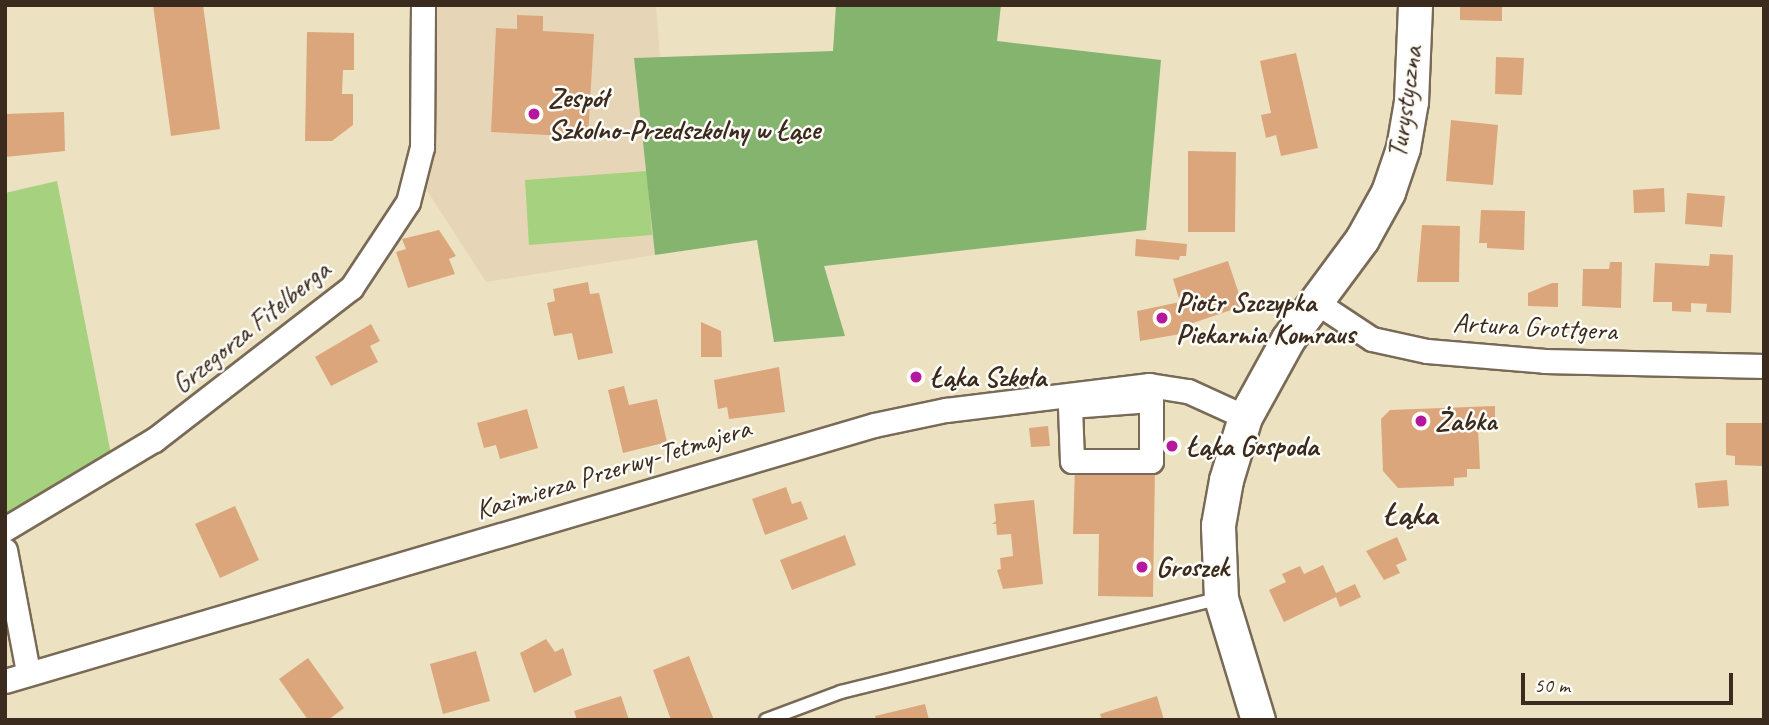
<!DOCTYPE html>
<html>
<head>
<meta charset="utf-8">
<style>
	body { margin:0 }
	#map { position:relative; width:1769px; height:725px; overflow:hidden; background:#ece2c1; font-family:Caveat,sans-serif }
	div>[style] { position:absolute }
	.built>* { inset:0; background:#e7d5b7 }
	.green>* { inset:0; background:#a6d27f }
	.forest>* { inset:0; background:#84b46e }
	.building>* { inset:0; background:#dca67d }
	.roads { filter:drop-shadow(2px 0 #796a57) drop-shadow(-2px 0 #796a57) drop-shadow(0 2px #796a57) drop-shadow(0 -2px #796a57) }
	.lane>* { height:12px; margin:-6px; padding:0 6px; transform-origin:6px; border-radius:6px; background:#fff }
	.street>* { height:23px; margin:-11.5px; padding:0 11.5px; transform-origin:11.5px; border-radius:11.5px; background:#fff }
	.secondary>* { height:33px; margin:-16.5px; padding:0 16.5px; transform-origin:16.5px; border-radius:16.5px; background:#fff }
	.dots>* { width:19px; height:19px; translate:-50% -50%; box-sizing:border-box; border:4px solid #fdfcf7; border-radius:50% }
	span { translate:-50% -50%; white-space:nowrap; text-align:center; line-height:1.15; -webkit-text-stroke:5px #fdfcf7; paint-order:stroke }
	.poi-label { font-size:28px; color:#3b2a1e; font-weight:700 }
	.left { translate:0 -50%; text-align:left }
	.street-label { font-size:28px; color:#3b2a1e }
	.quarter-label { font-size:32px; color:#3b2a1e; font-weight:700 }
	.frame { position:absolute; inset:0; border:7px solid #3b2a1e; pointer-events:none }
	.scale { position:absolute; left:1521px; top:673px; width:212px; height:32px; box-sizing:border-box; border:4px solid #3b2a1e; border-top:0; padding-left:9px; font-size:21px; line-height:24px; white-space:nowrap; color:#3b2a1e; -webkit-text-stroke:5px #fdfcf7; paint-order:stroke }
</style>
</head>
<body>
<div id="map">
	<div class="built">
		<div style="clip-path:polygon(429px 5px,656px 5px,660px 57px,634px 59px,655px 255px,486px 282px,426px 189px)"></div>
	</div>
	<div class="green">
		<div style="clip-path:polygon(647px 171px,652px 235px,529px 245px,525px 180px)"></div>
		<div style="clip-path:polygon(57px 181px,111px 454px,5px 520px,5px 193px)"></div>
	</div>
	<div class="forest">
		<div style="clip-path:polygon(836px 5px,1001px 5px,997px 41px,1161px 60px,1146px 230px,824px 266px,845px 336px,774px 342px,757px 240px,655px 255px,634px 58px,833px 51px)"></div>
	</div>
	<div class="building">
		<div style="clip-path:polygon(153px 5px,203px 5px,220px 129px,171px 136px)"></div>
		<div style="clip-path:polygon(1460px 5px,1502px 5px,1502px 21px,1460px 20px)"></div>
		<div style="clip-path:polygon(517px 15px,543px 16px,543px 31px,594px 34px,588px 137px,491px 132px,496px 28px,517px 29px)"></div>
		<div style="clip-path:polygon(307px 32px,354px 33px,354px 70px,343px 70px,342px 94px,353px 94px,353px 125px,332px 141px,305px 141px)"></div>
		<div style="clip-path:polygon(1296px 53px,1318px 148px,1281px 156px,1276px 135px,1266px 138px,1261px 115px,1271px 113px,1260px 61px)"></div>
		<div style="clip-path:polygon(1496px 57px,1524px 58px,1522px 95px,1495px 94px)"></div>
		<div style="clip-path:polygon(64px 112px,65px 151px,5px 157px,5px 114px)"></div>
		<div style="clip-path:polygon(1451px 120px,1498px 125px,1493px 185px,1446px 181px)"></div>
		<div style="clip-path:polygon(1188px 151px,1236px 152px,1235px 232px,1188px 232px)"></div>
		<div style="clip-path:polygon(1664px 188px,1665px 212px,1634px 213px,1633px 190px)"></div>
		<div style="clip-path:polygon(1687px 193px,1725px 196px,1722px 227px,1685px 224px)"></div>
		<div style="clip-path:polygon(1481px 210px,1525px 211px,1524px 250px,1487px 248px,1487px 243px,1479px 243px)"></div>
		<div style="clip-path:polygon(1422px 225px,1460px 226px,1459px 282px,1417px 282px)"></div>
		<div style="clip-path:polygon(439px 230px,456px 256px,449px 259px,455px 274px,408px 288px,396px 252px,406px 249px,402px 239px)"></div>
		<div style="clip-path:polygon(1136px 239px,1187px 244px,1186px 256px,1180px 256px,1179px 260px,1135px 256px)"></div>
		<div style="clip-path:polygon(1710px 254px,1733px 255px,1731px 313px,1706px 312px,1707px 304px,1691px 303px,1691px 312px,1672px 311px,1672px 302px,1653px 302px,1655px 263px,1709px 266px)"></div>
		<div style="clip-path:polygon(1228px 261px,1243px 306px,1190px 324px,1192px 332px,1140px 341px,1137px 311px,1180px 302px,1173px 279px)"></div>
		<div style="clip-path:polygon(1610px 262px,1622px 262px,1621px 308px,1582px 306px,1583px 269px,1609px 269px)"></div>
		<div style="clip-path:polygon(588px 282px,590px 294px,599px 293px,613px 353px,578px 360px,572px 333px,554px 336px,547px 303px,555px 301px,553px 289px)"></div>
		<div style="clip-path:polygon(1552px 283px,1558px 283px,1558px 307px,1528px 306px,1528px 293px)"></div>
		<div style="clip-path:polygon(701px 322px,721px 331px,722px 357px,701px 357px)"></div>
		<div style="clip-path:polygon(371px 324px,380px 341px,370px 346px,378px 362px,331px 386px,315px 357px)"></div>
		<div style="clip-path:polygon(779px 367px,785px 412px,729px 419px,727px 407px,718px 409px,714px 380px)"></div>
		<div style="clip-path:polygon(624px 386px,629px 405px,657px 399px,667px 442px,623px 453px,608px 390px)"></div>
		<div style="clip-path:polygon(1495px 406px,1495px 426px,1478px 427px,1480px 469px,1467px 469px,1467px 477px,1454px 478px,1454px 486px,1398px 488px,1383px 471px,1381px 419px,1390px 410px)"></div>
		<div style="clip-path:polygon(527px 409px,538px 448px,500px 459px,496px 445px,484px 448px,477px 423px)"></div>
		<div style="clip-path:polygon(1726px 423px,1764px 423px,1764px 466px,1735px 465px,1735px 456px,1726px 455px)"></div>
		<div style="clip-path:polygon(1048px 426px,1050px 446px,1031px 447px,1029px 428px)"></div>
		<div style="clip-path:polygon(1075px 466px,1155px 468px,1153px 597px,1098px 596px,1099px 534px,1073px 534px)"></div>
		<div style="clip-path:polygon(1727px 480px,1729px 506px,1698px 508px,1695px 483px)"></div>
		<div style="clip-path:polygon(786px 487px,792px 504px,801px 501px,808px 519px,765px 535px,752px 499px)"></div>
		<div style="clip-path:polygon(1034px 500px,1043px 584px,1003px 589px,997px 570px,1001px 569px,1000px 558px,1013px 556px,1011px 534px,997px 535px,996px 524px,992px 524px,996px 521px,994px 504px)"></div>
		<div style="clip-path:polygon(235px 506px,259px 560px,220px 578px,195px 524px)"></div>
		<div style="clip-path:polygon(845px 535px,856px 565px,792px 590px,780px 560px)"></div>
		<div style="clip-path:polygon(1397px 537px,1407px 560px,1396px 565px,1400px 573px,1384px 580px,1366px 551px)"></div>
		<div style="clip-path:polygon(1323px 565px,1336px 593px,1355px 584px,1361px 597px,1340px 607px,1336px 597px,1284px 622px,1269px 590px,1286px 582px,1282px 574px,1300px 566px,1304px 574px)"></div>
		<div style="clip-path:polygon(546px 639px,555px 652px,563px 648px,572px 675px,534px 693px,520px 653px)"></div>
		<div style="clip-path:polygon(476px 651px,490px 701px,443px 714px,430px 664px)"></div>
		<div style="clip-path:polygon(689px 656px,697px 677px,714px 720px,671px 720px,653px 670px)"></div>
		<div style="clip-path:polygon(308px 658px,344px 708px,328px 720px,308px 720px,279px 679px)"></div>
		<div style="clip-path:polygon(621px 696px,629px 720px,577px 720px,574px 711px)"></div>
		<div style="clip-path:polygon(1157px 696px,1164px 720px,1102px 720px,1100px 714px)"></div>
		<div style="clip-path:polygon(925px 704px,929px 720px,876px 720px,875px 716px)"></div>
	</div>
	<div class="roads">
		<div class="lane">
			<div style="left:766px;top:720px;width:80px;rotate:-20.5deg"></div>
			<div style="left:841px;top:692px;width:391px;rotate:-13.9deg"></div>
		</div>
		<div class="street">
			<div style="left:1316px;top:302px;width:67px;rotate:33.5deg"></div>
			<div style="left:1372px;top:339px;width:56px;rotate:12.3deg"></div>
			<div style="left:1427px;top:351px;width:118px;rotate:4.8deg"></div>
			<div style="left:1545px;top:361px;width:219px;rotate:1.3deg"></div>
			<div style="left:1151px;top:400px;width:61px;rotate:90deg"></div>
			<div style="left:1151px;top:461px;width:79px;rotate:180deg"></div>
			<div style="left:1072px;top:461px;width:55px;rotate:-92.1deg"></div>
			<div style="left:1070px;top:406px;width:81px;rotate:-4.2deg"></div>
			<div style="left:5px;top:529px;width:174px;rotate:-30.9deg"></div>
			<div style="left:154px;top:440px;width:249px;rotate:-37.7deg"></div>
			<div style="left:351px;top:288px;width:103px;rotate:-56.5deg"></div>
			<div style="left:408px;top:202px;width:57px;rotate:-75.7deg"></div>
			<div style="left:422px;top:147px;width:142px;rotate:-89.6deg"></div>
			<div style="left:5px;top:550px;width:124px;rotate:79.3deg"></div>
			<div style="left:5px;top:681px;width:906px;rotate:-16.41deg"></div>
			<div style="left:874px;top:425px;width:74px;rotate:-11.8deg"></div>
			<div style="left:946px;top:410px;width:205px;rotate:-7deg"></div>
			<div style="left:1149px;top:385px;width:39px;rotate:9deg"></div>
			<div style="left:1188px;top:391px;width:63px;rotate:24.5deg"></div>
		</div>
		<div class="secondary">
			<div style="left:1258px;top:720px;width:127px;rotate:-106.9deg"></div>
			<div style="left:1221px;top:598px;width:73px;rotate:-92.4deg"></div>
			<div style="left:1218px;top:525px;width:46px;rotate:-79.9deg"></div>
			<div style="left:1226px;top:480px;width:66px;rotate:-73.2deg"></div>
			<div style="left:1245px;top:417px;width:89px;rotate:-61.1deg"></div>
			<div style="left:1288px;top:339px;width:124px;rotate:-53.5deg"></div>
			<div style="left:1362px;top:239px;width:54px;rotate:-61deg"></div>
			<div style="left:1388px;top:192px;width:46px;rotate:-71.2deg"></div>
			<div style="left:1403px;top:148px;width:48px;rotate:-80.3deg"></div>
			<div style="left:1411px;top:101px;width:96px;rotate:-87.6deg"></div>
		</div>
	</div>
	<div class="dots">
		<div style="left:534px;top:114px;background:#b5179e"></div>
		<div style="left:1162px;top:318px;background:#b5179e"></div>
		<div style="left:916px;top:377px;background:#b5179e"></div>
		<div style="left:1421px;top:421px;background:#b5179e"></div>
		<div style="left:1172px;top:446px;background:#b5179e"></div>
		<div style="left:1142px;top:567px;background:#b5179e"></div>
	</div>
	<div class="poi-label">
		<span class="left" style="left:548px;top:114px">Zespół<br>Szkolno-Przedszkolny w Łące</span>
		<span class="left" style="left:1176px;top:318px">Piotr Szczypka<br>Piekarnia Komraus</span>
		<span class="left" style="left:930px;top:377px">Łąka Szkoła</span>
		<span class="left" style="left:1435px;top:421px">Żabka</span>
		<span class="left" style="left:1186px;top:446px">Łąka Gospoda</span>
		<span class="left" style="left:1156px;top:567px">Groszek</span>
	</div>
	<div class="street-label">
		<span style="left:1405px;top:102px;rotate:-82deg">Turystyczna</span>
		<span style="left:251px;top:327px;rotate:-39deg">Grzegorza Fitelberga</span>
		<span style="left:1535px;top:327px;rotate:3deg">Artura Grottgera</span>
		<span style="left:613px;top:469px;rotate:-17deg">Kazimierza Przerwy-Tetmajera</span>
	</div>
	<div class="quarter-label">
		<span style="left:1410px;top:514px">Łąka</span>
	</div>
	<div class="frame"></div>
	<div class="scale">50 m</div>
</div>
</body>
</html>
